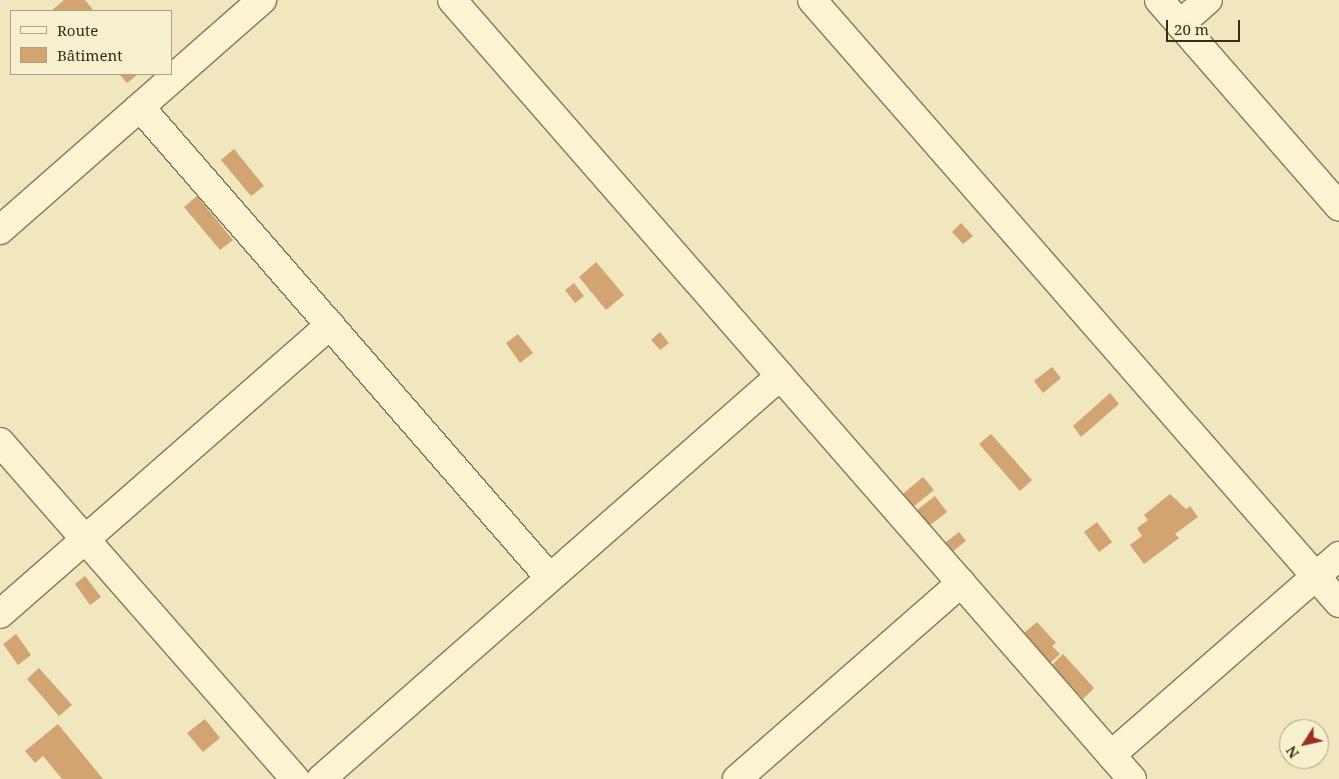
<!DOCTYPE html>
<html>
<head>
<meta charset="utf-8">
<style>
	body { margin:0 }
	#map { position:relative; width:1339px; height:779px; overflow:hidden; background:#f0e7be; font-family:"Noto Serif",serif }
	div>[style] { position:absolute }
	.building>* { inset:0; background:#d1a471 }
	.roads { filter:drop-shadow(1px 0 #897756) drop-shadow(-1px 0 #897756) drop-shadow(0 1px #897756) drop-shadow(0 -1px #897756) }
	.minor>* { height:28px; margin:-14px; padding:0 14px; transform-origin:14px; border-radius:14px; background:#fbf3d1 }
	span { translate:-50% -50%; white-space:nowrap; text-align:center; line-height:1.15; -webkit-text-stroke:4.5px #f7f0ce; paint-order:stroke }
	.legend { position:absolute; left:10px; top:10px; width:162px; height:65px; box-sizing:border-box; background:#f7f0ce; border:1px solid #aba286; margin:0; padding:6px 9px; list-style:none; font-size:15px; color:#382c1b }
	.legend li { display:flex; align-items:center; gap:10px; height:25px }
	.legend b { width:25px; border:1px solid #aba286 }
	.north { position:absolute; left:1279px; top:719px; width:50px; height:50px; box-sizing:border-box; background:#f7f0ce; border:1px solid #aba286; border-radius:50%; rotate:235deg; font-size:14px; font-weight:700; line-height:20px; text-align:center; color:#382c1b }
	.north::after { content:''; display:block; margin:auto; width:18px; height:22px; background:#9b3022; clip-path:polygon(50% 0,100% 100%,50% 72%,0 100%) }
	.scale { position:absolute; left:1166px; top:20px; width:74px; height:22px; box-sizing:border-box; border:2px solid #382c1b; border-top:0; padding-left:6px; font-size:15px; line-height:18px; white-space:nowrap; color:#382c1b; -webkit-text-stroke:4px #f7f0ce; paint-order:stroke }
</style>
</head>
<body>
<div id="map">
	<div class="building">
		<div style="clip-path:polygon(64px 0,85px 0,94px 11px,51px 11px)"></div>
		<div style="clip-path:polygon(119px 74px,138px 74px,127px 83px)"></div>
		<div style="clip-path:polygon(234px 149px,264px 186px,251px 196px,221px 160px)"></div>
		<div style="clip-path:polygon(197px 196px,233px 240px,220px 250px,184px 207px)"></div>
		<div style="clip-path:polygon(961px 223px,973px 236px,963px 244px,952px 232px)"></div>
		<div style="clip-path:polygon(596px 262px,624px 295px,606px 310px,579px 277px)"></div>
		<div style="clip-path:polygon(574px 283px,584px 296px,575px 303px,565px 290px)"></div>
		<div style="clip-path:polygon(660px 332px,669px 343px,660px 350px,651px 340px)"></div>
		<div style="clip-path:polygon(518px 334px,533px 353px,520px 363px,506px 343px)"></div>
		<div style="clip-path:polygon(1052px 367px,1061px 378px,1043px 393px,1034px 381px)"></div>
		<div style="clip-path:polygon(1110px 393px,1119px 404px,1081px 437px,1073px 426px)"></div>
		<div style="clip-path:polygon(991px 434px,1032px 480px,1020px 491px,979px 444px)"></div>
		<div style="clip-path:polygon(923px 477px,934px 490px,908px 511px,898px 498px)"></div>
		<div style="clip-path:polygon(1170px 494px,1186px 509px,1190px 506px,1198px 517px,1175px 534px,1179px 538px,1144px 564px,1130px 545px,1142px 536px,1137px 528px,1148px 520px,1144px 515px)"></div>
		<div style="clip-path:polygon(935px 496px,947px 512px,929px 526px,917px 510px)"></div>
		<div style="clip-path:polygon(1097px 522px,1112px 542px,1099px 552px,1084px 532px)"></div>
		<div style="clip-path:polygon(959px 532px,966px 541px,952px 552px,945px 543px)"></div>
		<div style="clip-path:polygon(85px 576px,101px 597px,90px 605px,75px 584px)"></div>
		<div style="clip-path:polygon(1037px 622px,1056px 643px,1052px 646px,1060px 654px,1050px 663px,1024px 633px)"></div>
		<div style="clip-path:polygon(16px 634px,31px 655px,18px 665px,3px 644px)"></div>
		<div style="clip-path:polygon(1063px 654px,1094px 688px,1083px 699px,1052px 665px)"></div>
		<div style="clip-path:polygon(39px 668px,72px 705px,59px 716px,27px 679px)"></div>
		<div style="clip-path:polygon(205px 719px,220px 738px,203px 752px,187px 733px)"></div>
		<div style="clip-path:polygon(58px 724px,103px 779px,62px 779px,43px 756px,35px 763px,25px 751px)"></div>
	</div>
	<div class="roads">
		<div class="minor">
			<div style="left:452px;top:0;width:1034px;rotate:48.88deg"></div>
			<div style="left:812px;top:0;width:801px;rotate:48.85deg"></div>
			<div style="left:1159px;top:0;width:274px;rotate:48.9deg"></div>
			<div style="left:1180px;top:24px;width:37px;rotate:-41deg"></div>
			<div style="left:140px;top:107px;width:624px;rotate:48.96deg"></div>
			<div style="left:0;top:230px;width:349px;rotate:-41.3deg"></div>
			<div style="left:0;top:442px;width:448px;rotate:48.8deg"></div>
			<div style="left:0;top:614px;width:439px;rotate:-41.2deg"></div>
			<div style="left:1111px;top:755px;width:303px;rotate:-41.1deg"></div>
			<div style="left:321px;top:779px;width:611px;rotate:-41.28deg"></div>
			<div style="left:737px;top:779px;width:298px;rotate:-41.2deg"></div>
		</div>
	</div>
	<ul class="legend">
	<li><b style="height:6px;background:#fbf3d1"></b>Route</li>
	<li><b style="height:14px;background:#d1a471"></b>Bâtiment</li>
	</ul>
	<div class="north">N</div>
	<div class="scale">20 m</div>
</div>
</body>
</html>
